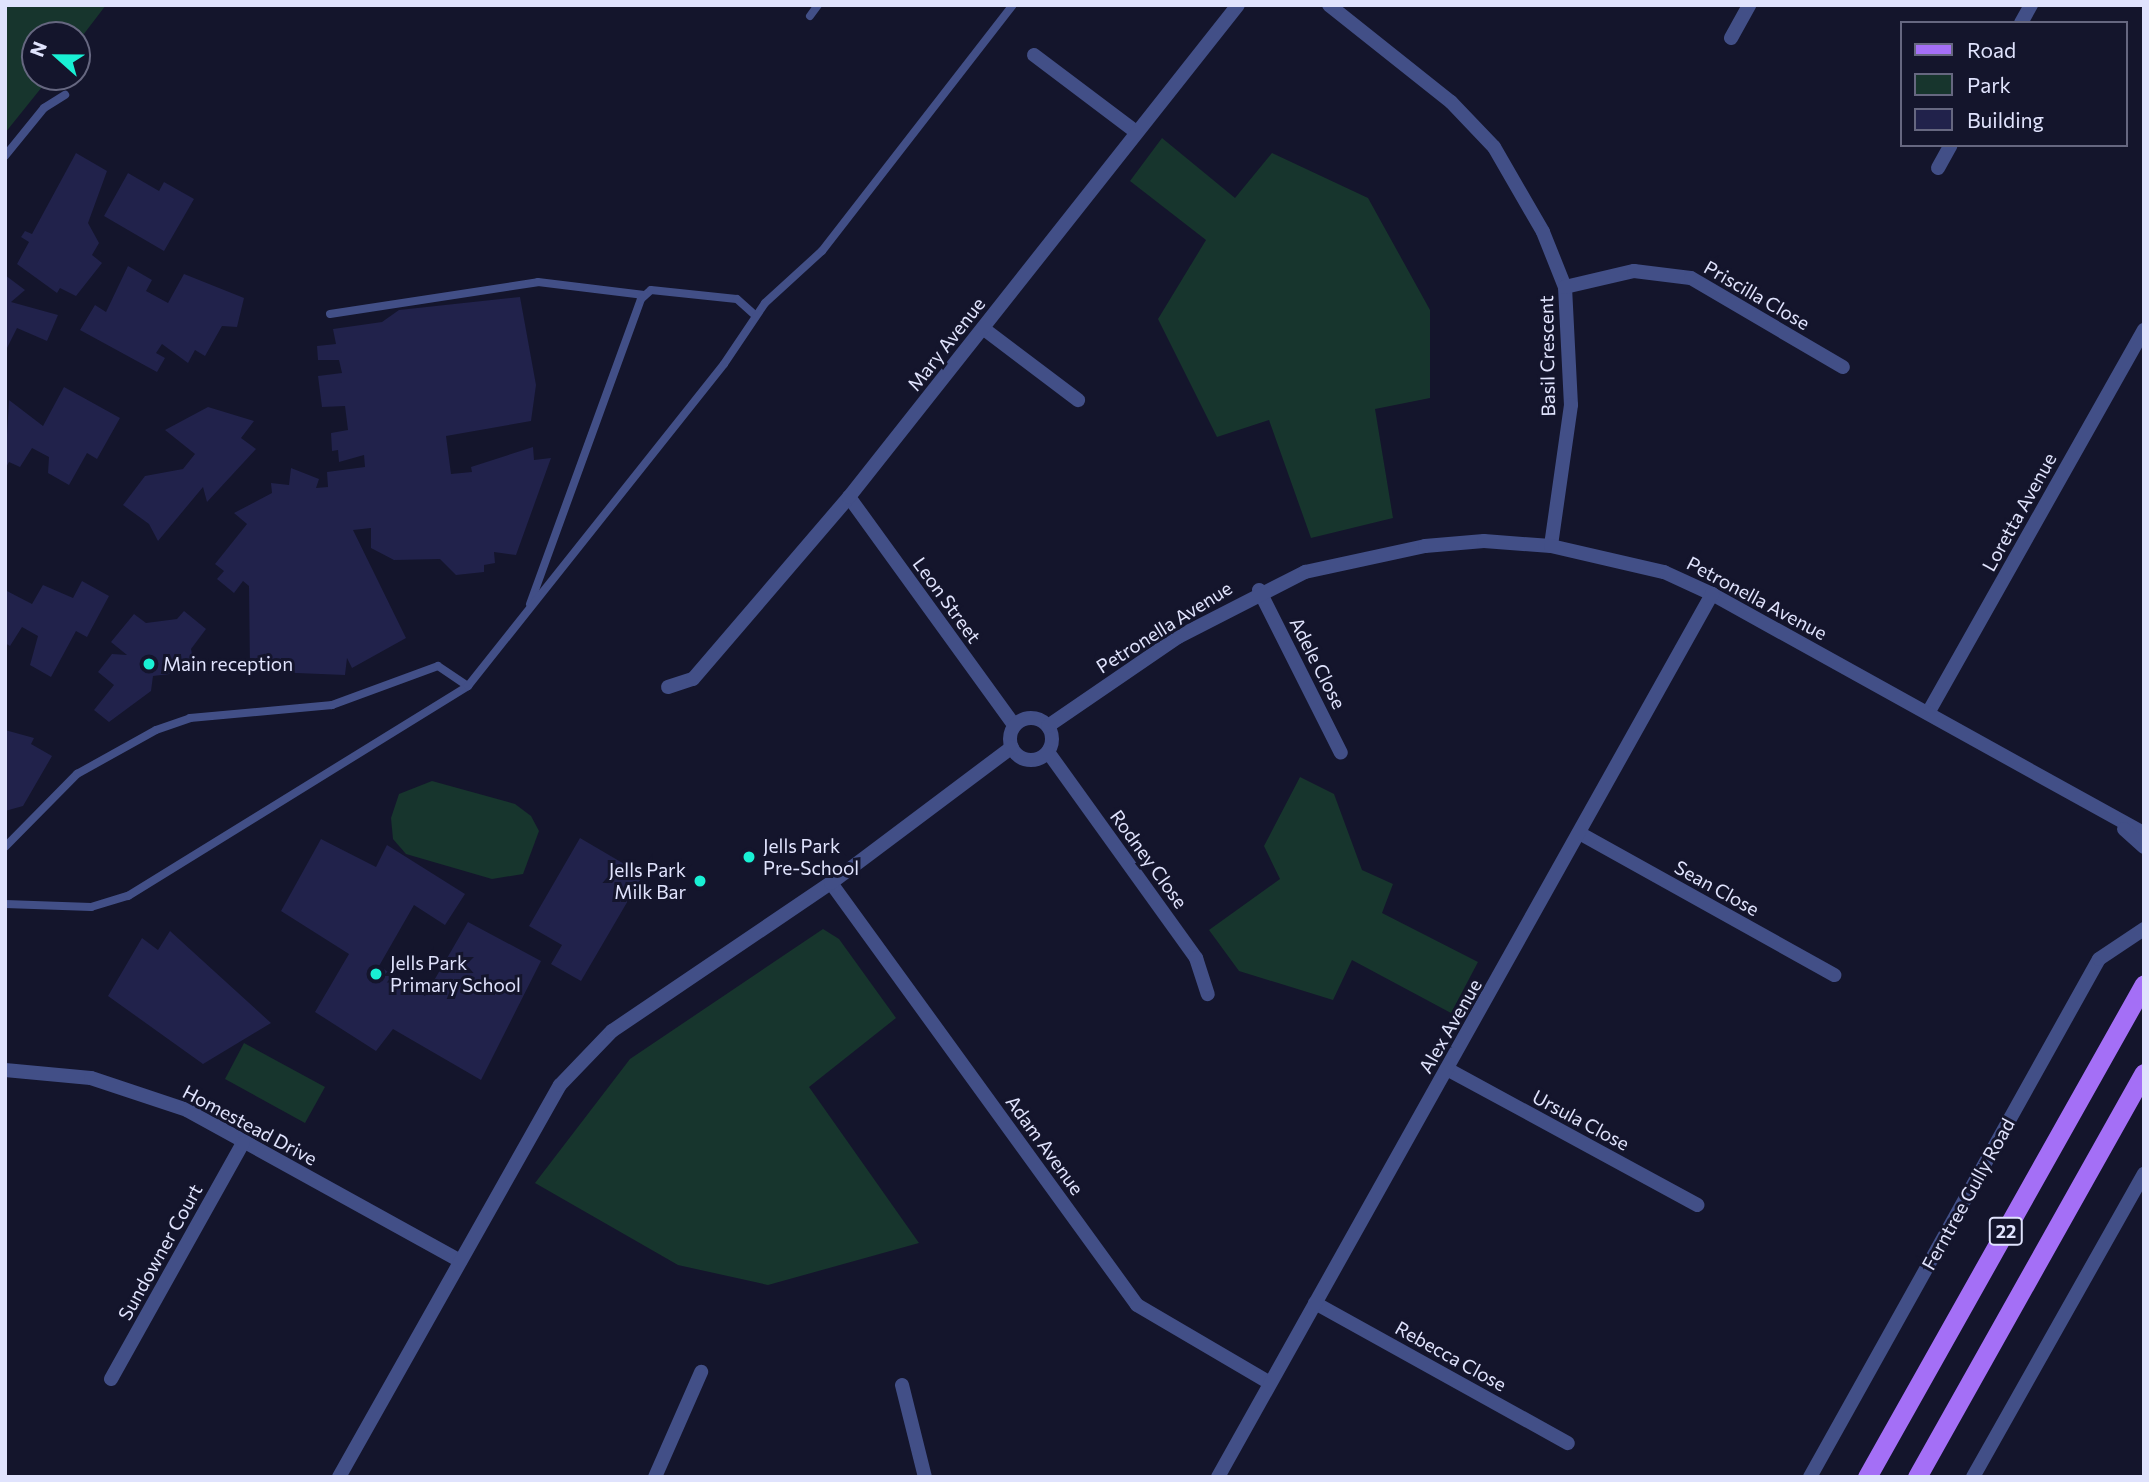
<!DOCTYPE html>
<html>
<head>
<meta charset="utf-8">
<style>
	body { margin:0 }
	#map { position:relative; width:2149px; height:1482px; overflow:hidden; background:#14152c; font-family:Commissioner,sans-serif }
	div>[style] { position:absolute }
	.green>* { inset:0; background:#17352d }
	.building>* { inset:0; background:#21224b }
	.service>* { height:8px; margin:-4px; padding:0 4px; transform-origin:4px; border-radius:4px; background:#424f87 }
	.minor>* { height:14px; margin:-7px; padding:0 7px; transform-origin:7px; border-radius:7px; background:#424f87 }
	.minor>.ring { margin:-7px; padding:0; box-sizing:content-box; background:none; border:14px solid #424f87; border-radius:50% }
	.primary>* { height:19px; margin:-9.5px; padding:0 9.5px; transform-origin:9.5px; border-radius:9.5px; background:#a46ff6 }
	.dots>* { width:19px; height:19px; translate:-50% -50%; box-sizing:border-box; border:4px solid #14152c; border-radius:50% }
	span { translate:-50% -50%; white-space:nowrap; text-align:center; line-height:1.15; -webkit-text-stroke:6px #14152c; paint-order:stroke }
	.shield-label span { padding:2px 5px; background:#14152c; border:2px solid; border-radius:5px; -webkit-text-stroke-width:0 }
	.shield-label { font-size:18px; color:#e0e3fd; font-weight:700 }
	.street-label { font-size:19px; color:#e0e3fd }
	.poi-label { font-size:19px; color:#e0e3fd }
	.left { translate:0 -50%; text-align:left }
	.right { translate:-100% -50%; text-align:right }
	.frame { position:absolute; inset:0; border:7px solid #e0e3fd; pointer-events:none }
	.legend { position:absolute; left:1900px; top:21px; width:228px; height:126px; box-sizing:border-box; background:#14152c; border:2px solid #666780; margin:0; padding:9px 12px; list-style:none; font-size:21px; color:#e0e3fd }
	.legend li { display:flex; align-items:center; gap:14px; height:35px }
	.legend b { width:35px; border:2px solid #666780 }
	.north { position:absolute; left:21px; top:21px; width:70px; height:70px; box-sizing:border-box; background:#14152c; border:2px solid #666780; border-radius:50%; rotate:291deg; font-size:19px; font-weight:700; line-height:28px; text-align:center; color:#e0e3fd }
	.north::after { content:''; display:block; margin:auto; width:24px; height:32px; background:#19f0d4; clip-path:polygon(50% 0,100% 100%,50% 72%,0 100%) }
</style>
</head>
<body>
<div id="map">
	<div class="green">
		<div style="clip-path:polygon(5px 5px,106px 5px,77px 43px,77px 35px,35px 35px,35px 77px,50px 77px,5px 133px)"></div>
		<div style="clip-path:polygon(1162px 138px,1235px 198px,1272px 153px,1368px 198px,1430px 310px,1430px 398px,1375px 409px,1393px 518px,1311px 538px,1269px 420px,1217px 437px,1158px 319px,1206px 240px,1130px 181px)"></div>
		<div style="clip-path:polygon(1300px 777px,1334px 794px,1362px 870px,1393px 884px,1382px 913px,1478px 962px,1451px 1013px,1352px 960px,1333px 1000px,1239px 971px,1209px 930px,1280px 879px,1264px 846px)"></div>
		<div style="clip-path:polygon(432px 781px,515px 804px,531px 816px,539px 831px,523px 874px,492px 879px,406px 854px,393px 839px,391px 818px,399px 794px)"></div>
		<div style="clip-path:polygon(823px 929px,839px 939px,896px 1018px,809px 1087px,919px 1243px,768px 1285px,678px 1265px,535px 1183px,630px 1059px)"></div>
		<div style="clip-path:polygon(244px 1043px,325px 1087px,305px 1123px,225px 1079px)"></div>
	</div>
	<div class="building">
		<div style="clip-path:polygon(76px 153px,107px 171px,88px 223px,99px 243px,92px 255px,102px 263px,76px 296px,60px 288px,57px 293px,17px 264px,29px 242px,21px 237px,25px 231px,32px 234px)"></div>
		<div style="clip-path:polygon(128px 173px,159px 191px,164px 182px,194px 199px,164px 251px,104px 216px)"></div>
		<div style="clip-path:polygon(128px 266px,152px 280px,146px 291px,168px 303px,184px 274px,244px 298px,237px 327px,222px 326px,205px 356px,195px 350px,188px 363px,162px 344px,156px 353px,165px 358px,157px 372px,80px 330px,95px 305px,106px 312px)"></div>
		<div style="clip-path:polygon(5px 275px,25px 290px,11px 302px,58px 315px,47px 341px,17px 328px,5px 352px)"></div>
		<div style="clip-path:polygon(520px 297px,536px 385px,531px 421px,446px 436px,451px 474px,472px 472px,471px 467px,533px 447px,534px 460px,551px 458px,516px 555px,494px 552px,495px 563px,484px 565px,484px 572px,456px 575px,440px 559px,394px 560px,371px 548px,371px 528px,353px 530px,406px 638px,352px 668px,347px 658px,345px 675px,250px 671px,249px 586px,243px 581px,234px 593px,217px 579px,224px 571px,215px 564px,247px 524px,234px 513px,272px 493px,271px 483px,289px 485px,291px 468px,319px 479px,316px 488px,328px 487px,327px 472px,365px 467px,364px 455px,339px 462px,338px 450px,332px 451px,331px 433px,348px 430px,345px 406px,322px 407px,318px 376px,342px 373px,339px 360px,318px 360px,317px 346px,336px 344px,333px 329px,382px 322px,399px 310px)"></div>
		<div style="clip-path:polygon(64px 387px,120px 418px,97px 459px,87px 453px,69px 485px,48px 473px,49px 457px,32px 448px,20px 467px,9px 462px,5px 469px,9px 400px,43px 426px)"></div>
		<div style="clip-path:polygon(208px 407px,254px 421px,241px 438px,256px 449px,207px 502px,203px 487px,158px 541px,149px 524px,123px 505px,145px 476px,183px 469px,195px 454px,165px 430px)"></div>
		<div style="clip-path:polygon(82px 581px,109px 596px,87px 637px,76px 631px,51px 677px,30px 665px,38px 636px,22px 627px,10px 646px,5px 643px,5px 590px,32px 604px,43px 585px,73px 598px)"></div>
		<div style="clip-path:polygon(184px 611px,206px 629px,191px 649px,195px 671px,153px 676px,151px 691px,109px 722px,94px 710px,114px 685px,98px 672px,112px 654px,127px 655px,111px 642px,134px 614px,146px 623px,177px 619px)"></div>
		<div style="clip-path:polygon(5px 730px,34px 738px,31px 744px,52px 756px,23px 806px,5px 811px)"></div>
		<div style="clip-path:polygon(580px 838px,643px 875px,581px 981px,551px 964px,562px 945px,529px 926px)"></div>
		<div style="clip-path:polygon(321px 839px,376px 867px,387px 845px,465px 894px,445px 925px,414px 905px,379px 966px,425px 996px,468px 922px,541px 961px,481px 1080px,393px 1029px,376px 1051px,315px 1012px,349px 954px,281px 911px)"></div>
		<div style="clip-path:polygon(170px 931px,271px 1023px,203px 1064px,108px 996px,142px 938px,158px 950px)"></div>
	</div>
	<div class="service">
		<div style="left:810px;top:16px;width:14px;rotate:-54deg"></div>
		<div style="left:5px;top:156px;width:62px;rotate:-50.9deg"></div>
		<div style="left:44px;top:108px;width:25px;rotate:-32deg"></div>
		<div style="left:330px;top:314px;width:210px;rotate:-8.7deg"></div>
		<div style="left:538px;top:282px;width:107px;rotate:7deg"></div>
		<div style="left:530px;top:604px;width:325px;rotate:-70deg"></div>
		<div style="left:641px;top:299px;width:13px;rotate:-42deg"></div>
		<div style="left:651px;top:290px;width:86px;rotate:6deg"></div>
		<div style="left:737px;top:299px;width:24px;rotate:42deg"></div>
		<div style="left:5px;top:847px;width:103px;rotate:-45.4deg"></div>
		<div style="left:77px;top:774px;width:90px;rotate:-29.1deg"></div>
		<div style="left:156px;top:730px;width:36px;rotate:-19deg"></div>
		<div style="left:190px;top:718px;width:143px;rotate:-5.2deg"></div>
		<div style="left:332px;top:705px;width:113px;rotate:-20.2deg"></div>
		<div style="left:438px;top:666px;width:36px;rotate:34deg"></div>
		<div style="left:5px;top:904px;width:86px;rotate:2deg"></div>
		<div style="left:91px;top:907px;width:39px;rotate:-17deg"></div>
		<div style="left:128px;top:896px;width:400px;rotate:-31.7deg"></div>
		<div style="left:468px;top:686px;width:411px;rotate:-51.5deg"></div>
		<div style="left:724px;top:364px;width:73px;rotate:-56.1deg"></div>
		<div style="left:765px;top:303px;width:77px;rotate:-42.4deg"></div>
		<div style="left:822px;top:251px;width:311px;rotate:-52.2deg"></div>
	</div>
	<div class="minor">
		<div style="left:1329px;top:5px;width:156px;rotate:38.5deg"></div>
		<div style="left:1451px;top:102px;width:62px;rotate:46.3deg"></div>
		<div style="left:1494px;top:147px;width:98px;rotate:60deg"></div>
		<div style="left:1543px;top:232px;width:59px;rotate:68.2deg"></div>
		<div style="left:1565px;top:287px;width:118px;rotate:87.1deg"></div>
		<div style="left:1571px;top:405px;width:142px;rotate:98.1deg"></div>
		<div style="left:2021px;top:23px;width:21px;rotate:-61deg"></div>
		<div style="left:1731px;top:38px;width:38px;rotate:-61deg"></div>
		<div style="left:1034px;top:55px;width:126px;rotate:37deg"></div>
		<div style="left:1938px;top:168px;width:26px;rotate:-61deg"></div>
		<div style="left:1565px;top:287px;width:71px;rotate:-13.1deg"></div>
		<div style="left:1634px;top:271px;width:57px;rotate:7deg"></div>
		<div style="left:1691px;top:278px;width:176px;rotate:30.4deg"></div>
		<div style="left:984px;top:329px;width:118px;rotate:37.1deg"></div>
		<div style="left:849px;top:497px;width:281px;rotate:54.1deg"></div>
		<div style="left:1259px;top:590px;width:182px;rotate:63.3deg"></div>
		<div style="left:668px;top:687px;width:26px;rotate:-18deg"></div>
		<div style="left:693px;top:679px;width:240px;rotate:-49.4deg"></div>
		<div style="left:849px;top:497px;width:627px;rotate:-51.67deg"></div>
		<div style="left:1928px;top:713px;width:440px;rotate:-60.6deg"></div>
		<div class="ring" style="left:1010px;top:718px;width:28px;height:28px"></div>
		<div style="left:1048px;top:726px;width:158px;rotate:-34.4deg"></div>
		<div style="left:1178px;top:637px;width:143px;rotate:-27.1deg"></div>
		<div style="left:1305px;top:572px;width:123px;rotate:-12.2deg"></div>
		<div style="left:1425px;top:546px;width:59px;rotate:-4.8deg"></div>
		<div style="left:1484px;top:541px;width:67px;rotate:4.3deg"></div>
		<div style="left:1551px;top:546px;width:116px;rotate:13deg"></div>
		<div style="left:1664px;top:572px;width:53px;rotate:24.6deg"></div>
		<div style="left:1712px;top:594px;width:494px;rotate:29deg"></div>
		<div style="left:1048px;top:752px;width:254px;rotate:54.3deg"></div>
		<div style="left:1196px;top:958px;width:38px;rotate:72deg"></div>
		<div style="left:2124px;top:829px;width:27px;rotate:42deg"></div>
		<div style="left:1581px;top:834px;width:290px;rotate:29.1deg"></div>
		<div style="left:831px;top:883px;width:521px;rotate:54.05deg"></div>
		<div style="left:1137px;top:1305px;width:154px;rotate:30.4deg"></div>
		<div style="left:1447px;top:1069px;width:285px;rotate:28.5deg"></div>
		<div style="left:5px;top:1070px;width:86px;rotate:5.3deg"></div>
		<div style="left:91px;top:1078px;width:101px;rotate:18.4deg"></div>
		<div style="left:187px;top:1110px;width:312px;rotate:28.9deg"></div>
		<div style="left:1315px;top:1303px;width:289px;rotate:29deg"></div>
		<div style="left:111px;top:1379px;width:270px;rotate:-60.8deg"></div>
		<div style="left:902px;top:1385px;width:95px;rotate:76deg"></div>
		<div style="left:339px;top:1477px;width:450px;rotate:-60.6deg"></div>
		<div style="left:560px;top:1085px;width:75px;rotate:-46.1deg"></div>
		<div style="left:612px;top:1031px;width:264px;rotate:-34.1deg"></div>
		<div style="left:831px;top:883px;width:226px;rotate:-36.9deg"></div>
		<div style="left:655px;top:1477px;width:115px;rotate:-66.3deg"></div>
		<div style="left:1218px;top:1477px;width:1012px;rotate:-60.77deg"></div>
		<div style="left:1810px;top:1477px;width:593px;rotate:-60.84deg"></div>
		<div style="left:2099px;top:959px;width:54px;rotate:-33.7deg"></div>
		<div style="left:1973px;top:1477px;width:348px;rotate:-60.6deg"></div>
	</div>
	<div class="primary">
		<div style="left:1867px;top:1477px;width:565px;rotate:-60.67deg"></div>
		<div style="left:1917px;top:1477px;width:463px;rotate:-60.7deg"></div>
	</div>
	<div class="dots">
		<div style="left:149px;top:664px;background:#19f0d4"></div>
		<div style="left:749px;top:857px;background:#19f0d4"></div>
		<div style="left:700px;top:881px;background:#19f0d4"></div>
		<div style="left:376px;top:974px;background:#19f0d4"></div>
	</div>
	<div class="shield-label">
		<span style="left:2006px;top:1231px">22</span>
	</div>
	<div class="street-label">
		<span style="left:1757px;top:295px;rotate:30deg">Priscilla Close</span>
		<span style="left:946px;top:344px;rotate:-52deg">Mary Avenue</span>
		<span style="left:1547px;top:356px;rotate:-91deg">Basil Crescent</span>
		<span style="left:2019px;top:512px;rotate:-61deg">Loretta Avenue</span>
		<span style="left:1757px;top:598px;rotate:28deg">Petronella Avenue</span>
		<span style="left:947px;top:600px;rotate:54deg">Leon Street</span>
		<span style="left:1164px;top:627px;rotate:-32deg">Petronella Avenue</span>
		<span style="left:1318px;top:663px;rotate:63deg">Adele Close</span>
		<span style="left:1149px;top:859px;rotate:54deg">Rodney Close</span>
		<span style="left:1717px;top:888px;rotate:29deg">Sean Close</span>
		<span style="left:1450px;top:1026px;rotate:-60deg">Alex Avenue</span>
		<span style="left:1581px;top:1120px;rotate:28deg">Ursula Close</span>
		<span style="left:250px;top:1125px;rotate:28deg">Homestead Drive</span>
		<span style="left:1045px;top:1145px;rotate:54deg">Adam Avenue</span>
		<span style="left:1968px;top:1194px;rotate:-61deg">Ferntree Gully Road</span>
		<span style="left:160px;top:1252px;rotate:-61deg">Sundowner Court</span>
		<span style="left:1451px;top:1356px;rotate:29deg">Rebecca Close</span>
	</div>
	<div class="poi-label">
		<span class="left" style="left:163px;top:664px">Main reception</span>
		<span class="left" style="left:763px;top:857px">Jells Park<br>Pre-School</span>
		<span class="right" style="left:686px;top:881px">Jells Park<br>Milk Bar</span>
		<span class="left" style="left:390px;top:974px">Jells Park<br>Primary School</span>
	</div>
	<div class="frame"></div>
	<ul class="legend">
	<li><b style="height:9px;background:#a46ff6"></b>Road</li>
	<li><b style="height:19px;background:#17352d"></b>Park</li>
	<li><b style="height:19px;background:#21224b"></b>Building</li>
	</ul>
	<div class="north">N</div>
</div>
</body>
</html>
